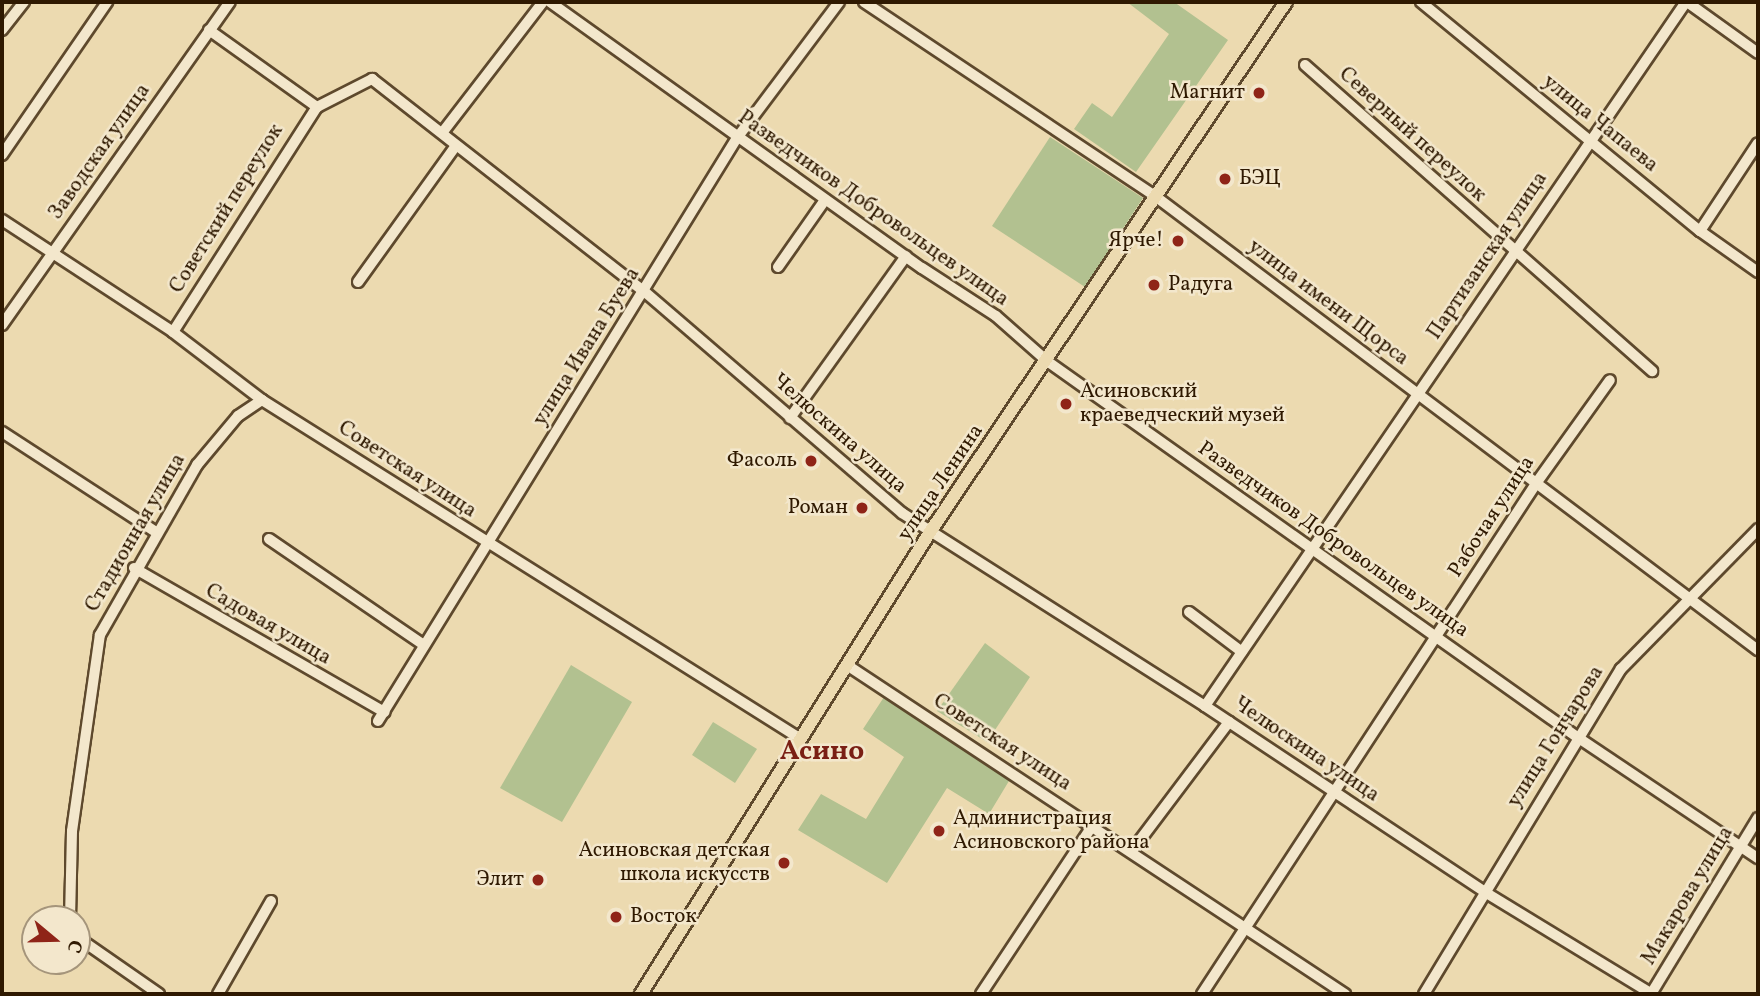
<!DOCTYPE html>
<html>
<head>
<meta charset="utf-8">
<style>
	body { margin:0 }
	#map { position:relative; width:1760px; height:996px; overflow:hidden; background:#ecdab0; font-family:Vollkorn,serif }
	div>[style] { position:absolute }
	.green>* { inset:0; background:#b2c190 }
	.roads { filter:drop-shadow(2px 0 #5e492d) drop-shadow(-2px 0 #5e492d) drop-shadow(0 2px #5e492d) drop-shadow(0 -2px #5e492d) }
	.minor>* { height:10px; margin:-5px; padding:0 5px; transform-origin:5px; border-radius:5px; background:#f3e7cc }
	.major>* { height:12px; margin:-6px; padding:0 6px; transform-origin:6px; border-radius:6px; background:#ecdab0 }
	.dots>* { width:19px; height:19px; translate:-50% -50%; box-sizing:border-box; border:4px solid #f3e7cc; border-radius:50% }
	span { translate:-50% -50%; white-space:nowrap; text-align:center; line-height:1.15; -webkit-text-stroke:5px #f3e7cc; paint-order:stroke }
	.poi-label { font-size:21px; color:#2f1901 }
	.right { translate:-100% -50%; text-align:right }
	.left { translate:0 -50%; text-align:left }
	.street-label { font-size:21px; color:#2f1901 }
	.district-label { font-size:28px; color:#7a1f14; font-weight:700 }
	.frame { position:absolute; inset:0; border:4px solid #2f1901; pointer-events:none }
	.north { position:absolute; left:21px; top:905px; width:70px; height:70px; box-sizing:border-box; background:#f3e7cc; border:2px solid #a5957b; border-radius:50%; rotate:109deg; font-size:19px; font-weight:700; line-height:28px; text-align:center; color:#2f1901 }
	.north::after { content:''; display:block; margin:auto; width:24px; height:32px; background:#8f2418; clip-path:polygon(50% 0,100% 100%,50% 72%,0 100%) }
</style>
</head>
<body>
<div id="map">
	<div class="green">
		<div style="clip-path:polygon(1127px 2px,1174px 2px,1228px 40px,1136px 172px,1074px 129px,1092px 103px,1112px 117px,1169px 34px)"></div>
		<div style="clip-path:polygon(1050px 137px,1143px 198px,1085px 287px,992px 226px)"></div>
		<div style="clip-path:polygon(985px 643px,1030px 677px,987px 742px,937px 711px)"></div>
		<div style="clip-path:polygon(571px 665px,632px 702px,562px 822px,500px 788px)"></div>
		<div style="clip-path:polygon(886px 694px,1012px 776px,989px 814px,947px 788px,887px 883px,798px 830px,821px 794px,866px 819px,904px 757px,863px 729px)"></div>
		<div style="clip-path:polygon(713px 722px,757px 749px,735px 783px,692px 755px)"></div>
	</div>
	<div class="roads">
		<div class="minor">
			<div style="left:550px;top:2px;width:457px;rotate:35.6deg"></div>
			<div style="left:922px;top:268px;width:88px;rotate:33deg"></div>
			<div style="left:996px;top:316px;width:68px;rotate:41.4deg"></div>
			<div style="left:1047px;top:361px;width:650px;rotate:35.35deg"></div>
			<div style="left:1577px;top:737px;width:218px;rotate:33.8deg"></div>
			<div style="left:864px;top:2px;width:350px;rotate:33.7deg"></div>
			<div style="left:1155px;top:196px;width:755px;rotate:36.98deg"></div>
			<div style="left:1421px;top:2px;width:361px;rotate:39.4deg"></div>
			<div style="left:1700px;top:231px;width:71px;rotate:35.3deg"></div>
			<div style="left:1687px;top:2px;width:87px;rotate:35.7deg"></div>
			<div style="left:2px;top:30px;width:36px;rotate:-52deg"></div>
			<div style="left:209px;top:30px;width:133px;rotate:35.5deg"></div>
			<div style="left:317px;top:107px;width:62px;rotate:-27deg"></div>
			<div style="left:372px;top:79px;width:346px;rotate:38deg"></div>
			<div style="left:645px;top:292px;width:339px;rotate:40.7deg"></div>
			<div style="left:902px;top:513px;width:359px;rotate:32.5deg"></div>
			<div style="left:1205px;top:706px;width:336px;rotate:33.6deg"></div>
			<div style="left:1485px;top:892px;width:196px;rotate:31.4deg"></div>
			<div style="left:1305px;top:65px;width:463px;rotate:41.4deg"></div>
			<div style="left:442px;top:133px;width:165px;rotate:-52.4deg"></div>
			<div style="left:2px;top:155px;width:186px;rotate:-55.5deg"></div>
			<div style="left:2px;top:220px;width:204px;rotate:33.2deg"></div>
			<div style="left:173px;top:332px;width:112px;rotate:37.4deg"></div>
			<div style="left:262px;top:400px;width:637px;rotate:32.17deg"></div>
			<div style="left:1700px;top:231px;width:105px;rotate:-56.6deg"></div>
			<div style="left:778px;top:267px;width:82px;rotate:-55deg"></div>
			<div style="left:358px;top:282px;width:166px;rotate:-54.3deg"></div>
			<div style="left:2px;top:325px;width:395px;rotate:-54.8deg"></div>
			<div style="left:173px;top:332px;width:267px;rotate:-57.4deg"></div>
			<div style="left:790px;top:418px;width:199px;rotate:-54.4deg"></div>
			<div style="left:2px;top:432px;width:184px;rotate:33deg"></div>
			<div style="left:269px;top:539px;width:188px;rotate:34.4deg"></div>
			<div style="left:134px;top:568px;width:289px;rotate:29.9deg"></div>
			<div style="left:1189px;top:612px;width:66px;rotate:37deg"></div>
			<div style="left:847px;top:665px;width:597px;rotate:33.45deg"></div>
			<div style="left:1205px;top:706px;width:853px;rotate:-55.66deg"></div>
			<div style="left:378px;top:721px;width:685px;rotate:-58.38deg"></div>
			<div style="left:737px;top:138px;width:170px;rotate:-53.1deg"></div>
			<div style="left:1131px;top:852px;width:163px;rotate:-53deg"></div>
			<div style="left:70px;top:919px;width:88px;rotate:-88.7deg"></div>
			<div style="left:72px;top:831px;width:198px;rotate:-81.9deg"></div>
			<div style="left:100px;top:635px;width:196px;rotate:-60.3deg"></div>
			<div style="left:197px;top:465px;width:64px;rotate:-50.1deg"></div>
			<div style="left:238px;top:416px;width:29px;rotate:-34deg"></div>
			<div style="left:77px;top:937px;width:100px;rotate:34.8deg"></div>
			<div style="left:218px;top:994px;width:107px;rotate:-60.3deg"></div>
			<div style="left:981px;top:994px;width:201px;rotate:-56.5deg"></div>
			<div style="left:1202px;top:994px;width:612px;rotate:-56.8deg"></div>
			<div style="left:1537px;top:482px;width:125px;rotate:-54.4deg"></div>
			<div style="left:1424px;top:994px;width:380px;rotate:-58.8deg"></div>
			<div style="left:1621px;top:669px;width:196px;rotate:-45.6deg"></div>
			<div style="left:1651px;top:994px;width:206px;rotate:-58.7deg"></div>
		</div>
		<div class="major">
			<div style="left:641px;top:994px;width:545px;rotate:-57.97deg"></div>
			<div style="left:930px;top:532px;width:638px;rotate:-56.11deg"></div>
		</div>
	</div>
	<div class="dots">
		<div style="left:1259px;top:93px;background:#8f2418"></div>
		<div style="left:1225px;top:179px;background:#8f2418"></div>
		<div style="left:1178px;top:241px;background:#8f2418"></div>
		<div style="left:1154px;top:285px;background:#8f2418"></div>
		<div style="left:1066px;top:404px;background:#8f2418"></div>
		<div style="left:811px;top:461px;background:#8f2418"></div>
		<div style="left:862px;top:508px;background:#8f2418"></div>
		<div style="left:939px;top:831px;background:#8f2418"></div>
		<div style="left:784px;top:863px;background:#8f2418"></div>
		<div style="left:538px;top:880px;background:#8f2418"></div>
		<div style="left:616px;top:917px;background:#8f2418"></div>
	</div>
	<div class="poi-label">
		<span class="right" style="left:1245px;top:93px">Магнит</span>
		<span class="left" style="left:1239px;top:179px">БЭЦ</span>
		<span class="right" style="left:1164px;top:241px">Ярче!</span>
		<span class="left" style="left:1168px;top:285px">Радуга</span>
		<span class="left" style="left:1080px;top:404px">Асиновский<br>краеведческий музей</span>
		<span class="right" style="left:797px;top:461px">Фасоль</span>
		<span class="right" style="left:848px;top:508px">Роман</span>
		<span class="left" style="left:953px;top:831px">Администрация<br>Асиновского района</span>
		<span class="right" style="left:770px;top:863px">Асиновская детская<br>школа искусств</span>
		<span class="right" style="left:524px;top:880px">Элит</span>
		<span class="left" style="left:630px;top:917px">Восток</span>
	</div>
	<div class="street-label">
		<span style="left:1600px;top:124px;rotate:39deg">улица Чапаева</span>
		<span style="left:1412px;top:135px;rotate:42deg">Северный переулок</span>
		<span style="left:100px;top:152px;rotate:-55deg">Заводская улица</span>
		<span style="left:227px;top:209px;rotate:-58deg">Советский переулок</span>
		<span style="left:873px;top:209px;rotate:35deg">Разведчиков Добровольцев улица</span>
		<span style="left:1488px;top:256px;rotate:-56deg">Партизанская улица</span>
		<span style="left:1328px;top:303px;rotate:37deg">улица имени Щорса</span>
		<span style="left:587px;top:347px;rotate:-58deg">улица Ивана Буева</span>
		<span style="left:839px;top:434px;rotate:41deg">Челюскина улица</span>
		<span style="left:407px;top:470px;rotate:33deg">Советская улица</span>
		<span style="left:941px;top:483px;rotate:-56deg">улица Ленина</span>
		<span style="left:1492px;top:517px;rotate:-57deg">Рабочая улица</span>
		<span style="left:136px;top:533px;rotate:-60deg">Стадионная улица</span>
		<span style="left:1333px;top:540px;rotate:35deg">Разведчиков Добровольцев улица</span>
		<span style="left:268px;top:625px;rotate:30deg">Садовая улица</span>
		<span style="left:1556px;top:737px;rotate:-58deg">улица Гончарова</span>
		<span style="left:1002px;top:743px;rotate:33deg">Советская улица</span>
		<span style="left:1306px;top:750px;rotate:34deg">Челюскина улица</span>
		<span style="left:1688px;top:896px;rotate:-59deg">Макарова улица</span>
	</div>
	<div class="district-label">
		<span style="left:822px;top:752px">Асино</span>
	</div>
	<div class="frame"></div>
	<div class="north">С</div>
</div>
</body>
</html>
